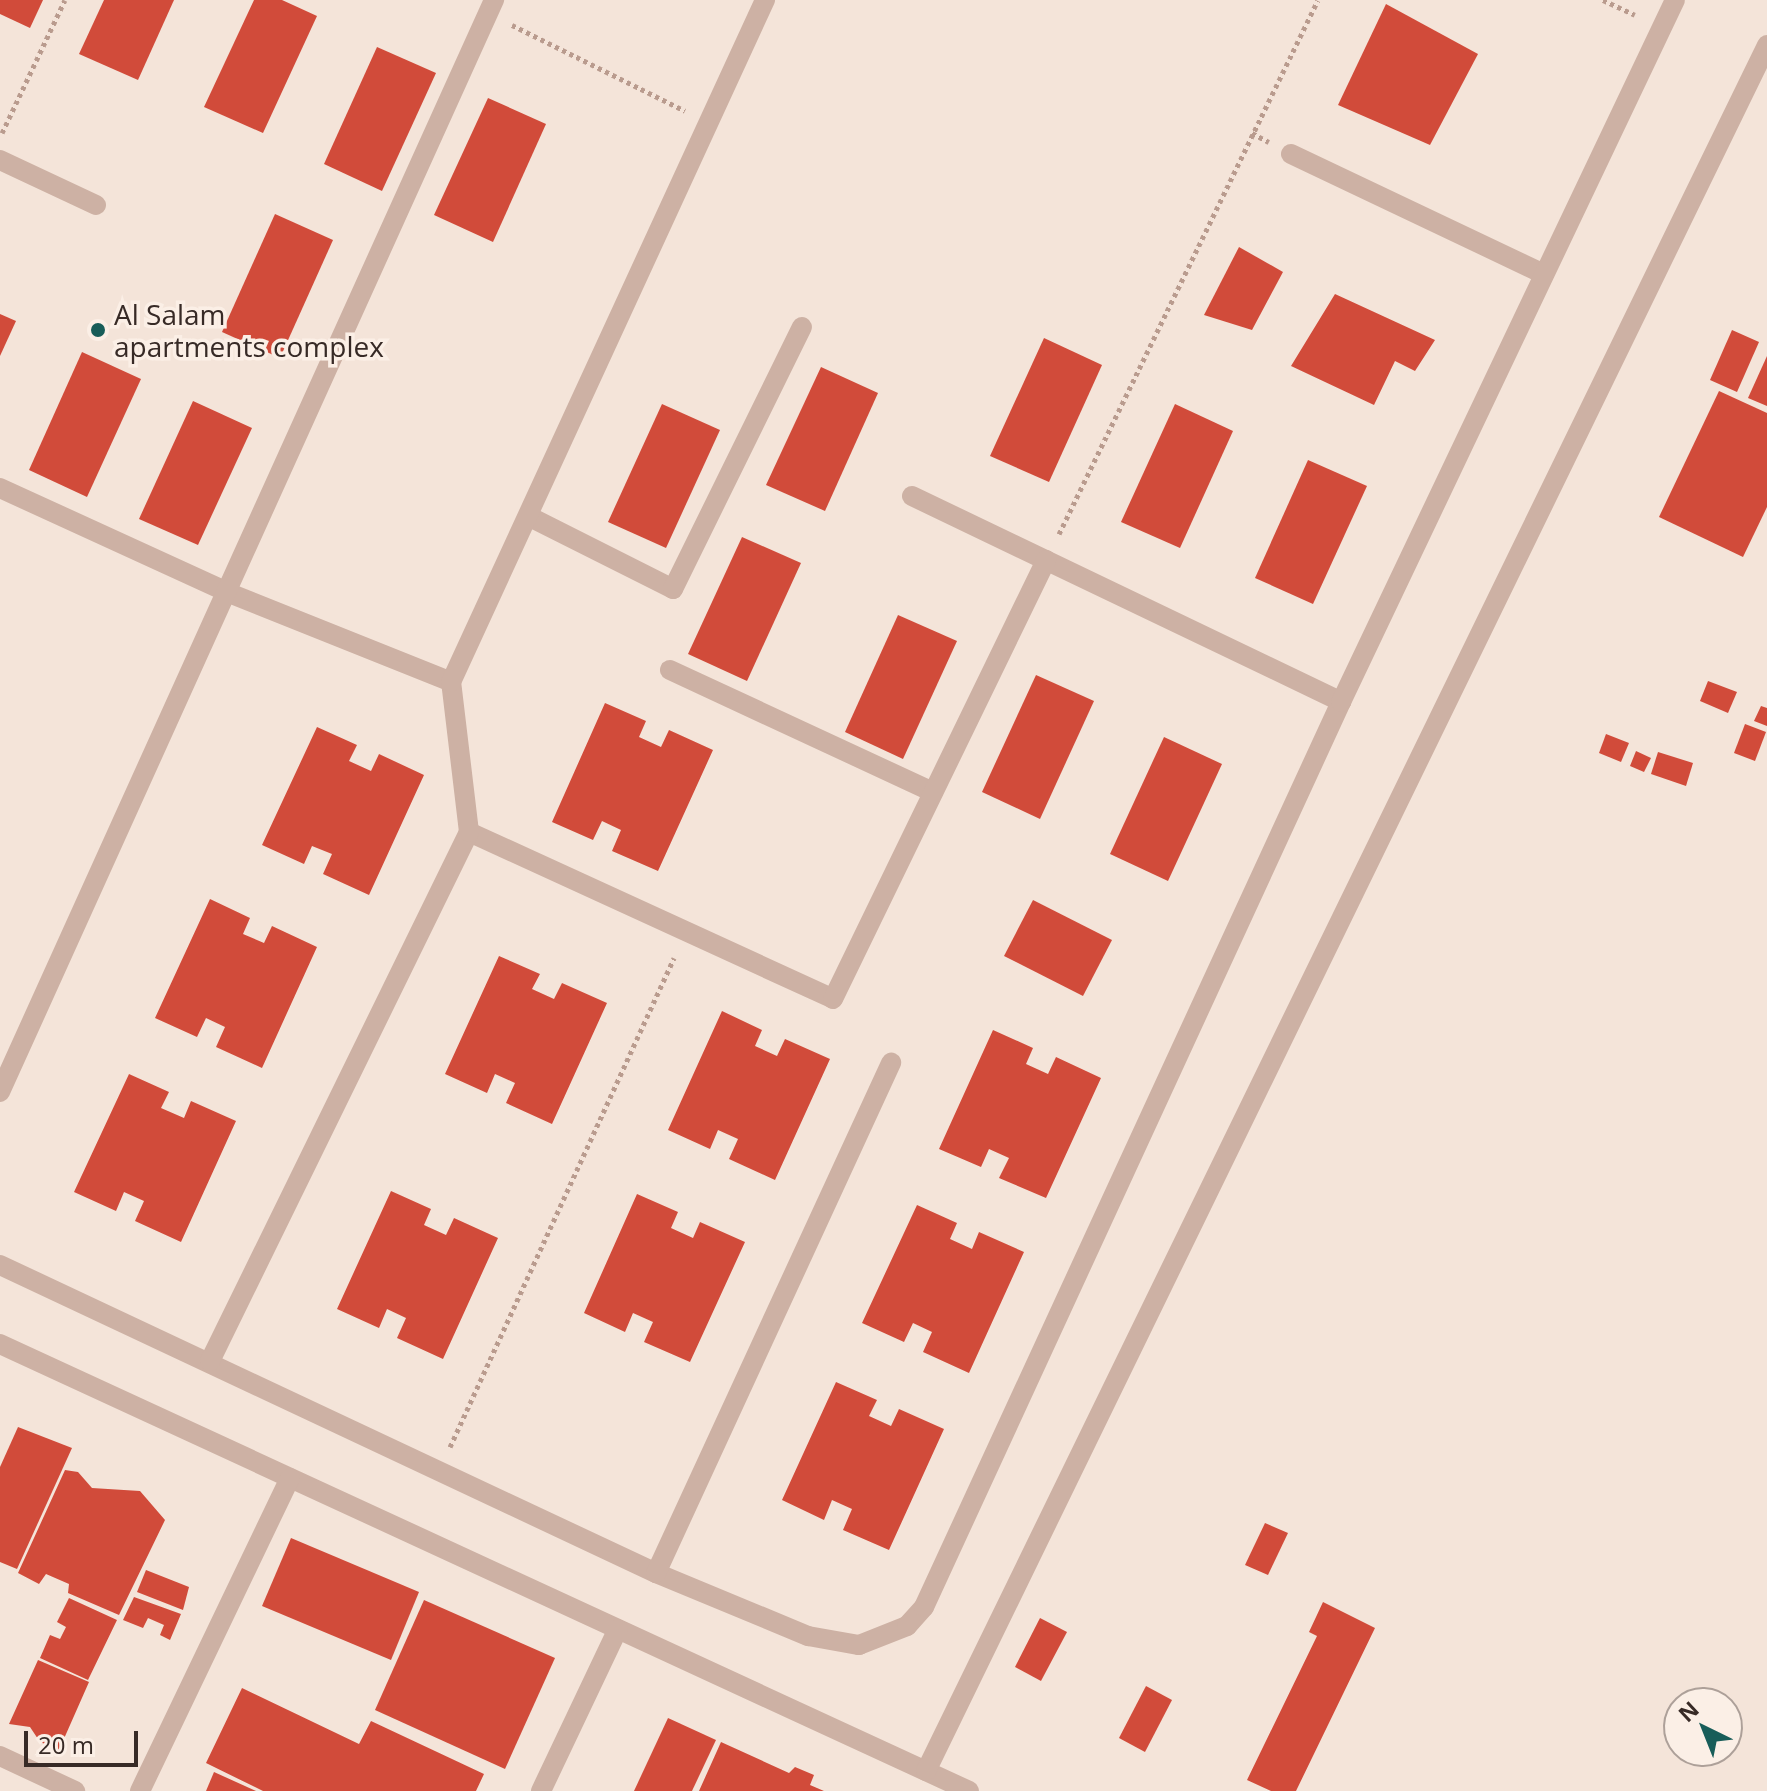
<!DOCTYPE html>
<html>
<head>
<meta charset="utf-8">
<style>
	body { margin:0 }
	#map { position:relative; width:1767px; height:1791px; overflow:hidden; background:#f4e4d9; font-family:"Open Sans",sans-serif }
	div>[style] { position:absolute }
	.building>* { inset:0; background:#d14b3a }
	.path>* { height:5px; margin-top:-2.5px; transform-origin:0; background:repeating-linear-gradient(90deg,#b99b8e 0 4px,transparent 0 8px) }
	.minor>* { height:20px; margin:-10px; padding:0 10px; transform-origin:10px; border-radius:10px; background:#cdb1a4 }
	.dots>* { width:22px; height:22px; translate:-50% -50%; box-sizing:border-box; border:4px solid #fbefe6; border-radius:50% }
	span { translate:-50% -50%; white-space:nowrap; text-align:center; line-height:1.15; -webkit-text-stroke:7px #fbefe6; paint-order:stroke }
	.poi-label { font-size:28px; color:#372a26 }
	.left { translate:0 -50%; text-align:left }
	.north { position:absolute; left:1663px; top:1687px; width:80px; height:80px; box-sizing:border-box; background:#fbefe6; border:2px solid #ada099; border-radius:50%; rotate:317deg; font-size:22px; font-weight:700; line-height:32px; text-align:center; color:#372a26 }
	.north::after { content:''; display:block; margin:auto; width:28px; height:36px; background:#185d59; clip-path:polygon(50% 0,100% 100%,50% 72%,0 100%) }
	.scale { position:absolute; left:24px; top:1731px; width:114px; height:36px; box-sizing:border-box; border:4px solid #372a26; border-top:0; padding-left:10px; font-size:24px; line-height:28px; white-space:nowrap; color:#372a26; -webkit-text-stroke:6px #fbefe6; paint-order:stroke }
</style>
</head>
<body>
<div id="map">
	<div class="building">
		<div style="clip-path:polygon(0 0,43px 0,30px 28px,0 14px)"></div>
		<div style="clip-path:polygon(104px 0,174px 0,138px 80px,79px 54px)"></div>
		<div style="clip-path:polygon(254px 0,282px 0,317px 16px,263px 133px,204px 107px)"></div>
		<div style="clip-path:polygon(1386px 4px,1478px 54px,1430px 145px,1338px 105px)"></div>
		<div style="clip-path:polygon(377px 47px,436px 73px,382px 191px,324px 164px)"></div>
		<div style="clip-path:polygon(488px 98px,546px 124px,493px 242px,434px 215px)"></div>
		<div style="clip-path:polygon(275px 214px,333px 240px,280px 358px,222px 332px)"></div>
		<div style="clip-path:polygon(1239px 247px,1283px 272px,1252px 330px,1204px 315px)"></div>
		<div style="clip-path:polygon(1335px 294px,1435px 340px,1415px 371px,1395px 361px,1374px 405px,1291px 366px)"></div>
		<div style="clip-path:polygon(0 314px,16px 321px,0 356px)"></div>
		<div style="clip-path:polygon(1732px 330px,1759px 342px,1737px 392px,1710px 380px)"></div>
		<div style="clip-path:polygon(1044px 338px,1102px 365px,1049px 482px,990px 456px)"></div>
		<div style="clip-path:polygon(82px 352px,141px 379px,87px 497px,29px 470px)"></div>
		<div style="clip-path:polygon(1767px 356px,1767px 406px,1748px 398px)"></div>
		<div style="clip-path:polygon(821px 367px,878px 393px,825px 511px,766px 485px)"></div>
		<div style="clip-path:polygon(1719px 391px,1767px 413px,1767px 507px,1743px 557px,1659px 517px)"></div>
		<div style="clip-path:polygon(193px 401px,252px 428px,198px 545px,139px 519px)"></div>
		<div style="clip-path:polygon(662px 404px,720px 430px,666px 548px,608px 522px)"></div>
		<div style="clip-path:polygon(1175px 404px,1233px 431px,1180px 548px,1121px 522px)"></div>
		<div style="clip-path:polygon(1308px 460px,1367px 486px,1313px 604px,1255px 578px)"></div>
		<div style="clip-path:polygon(742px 537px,801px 563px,747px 681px,688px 654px)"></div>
		<div style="clip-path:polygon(898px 615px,957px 641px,903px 759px,845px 732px)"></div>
		<div style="clip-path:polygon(1036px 675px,1094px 701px,1040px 819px,982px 792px)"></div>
		<div style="clip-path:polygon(1708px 681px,1737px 692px,1728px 713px,1700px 701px)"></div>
		<div style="clip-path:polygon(605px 703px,646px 721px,639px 737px,661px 747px,669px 730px,713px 750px,658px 871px,612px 851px,621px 830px,602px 821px,593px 840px,552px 822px)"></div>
		<div style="clip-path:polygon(1761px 706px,1767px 708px,1767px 726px,1754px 721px)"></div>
		<div style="clip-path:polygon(1745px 724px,1766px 732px,1755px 761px,1734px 753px)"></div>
		<div style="clip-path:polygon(317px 727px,357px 745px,349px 761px,371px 771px,379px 754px,424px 775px,369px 895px,323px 874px,332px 854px,312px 846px,304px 864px,262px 845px)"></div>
		<div style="clip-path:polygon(1606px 734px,1629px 743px,1621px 762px,1599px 753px)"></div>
		<div style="clip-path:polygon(1164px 737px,1222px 764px,1168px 881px,1110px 854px)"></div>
		<div style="clip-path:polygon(1636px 751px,1651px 758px,1644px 772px,1630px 766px)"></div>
		<div style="clip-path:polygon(1658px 752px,1693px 763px,1686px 786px,1651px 774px)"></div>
		<div style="clip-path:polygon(210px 899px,250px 918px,243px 934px,264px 943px,272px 926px,317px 947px,262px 1068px,216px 1047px,225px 1027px,206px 1018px,197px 1037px,155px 1018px)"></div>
		<div style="clip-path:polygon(1033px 900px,1112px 940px,1083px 996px,1004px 956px)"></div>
		<div style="clip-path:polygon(499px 956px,540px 974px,532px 989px,554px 999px,562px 983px,607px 1003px,552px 1124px,506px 1103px,515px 1083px,495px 1074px,487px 1093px,445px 1074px)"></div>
		<div style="clip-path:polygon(722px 1011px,762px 1030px,755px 1046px,777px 1056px,785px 1039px,830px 1059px,775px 1180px,729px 1159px,738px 1139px,718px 1130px,710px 1149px,668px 1130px)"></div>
		<div style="clip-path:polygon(993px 1030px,1033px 1048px,1026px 1064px,1048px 1074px,1056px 1057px,1101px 1078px,1046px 1198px,999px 1178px,1009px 1158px,989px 1149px,981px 1167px,939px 1149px)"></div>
		<div style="clip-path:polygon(129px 1074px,169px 1092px,161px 1108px,184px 1118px,191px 1101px,236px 1121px,181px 1242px,135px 1221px,144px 1201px,124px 1192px,116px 1211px,74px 1192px)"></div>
		<div style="clip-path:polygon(391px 1191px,431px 1209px,424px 1225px,446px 1235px,454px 1218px,498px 1238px,443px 1359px,397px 1338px,406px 1318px,387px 1309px,379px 1328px,337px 1309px)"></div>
		<div style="clip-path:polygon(637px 1194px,678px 1212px,671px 1228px,693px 1238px,700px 1222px,745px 1242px,690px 1362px,644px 1342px,653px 1322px,633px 1313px,625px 1332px,584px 1313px)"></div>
		<div style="clip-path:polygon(917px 1205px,957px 1223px,950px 1239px,972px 1249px,979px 1232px,1024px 1252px,969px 1373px,923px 1352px,932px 1332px,913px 1323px,904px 1342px,862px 1323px)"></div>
		<div style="clip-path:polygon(836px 1382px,877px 1400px,869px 1416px,891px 1426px,899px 1409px,944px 1429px,889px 1550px,843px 1530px,852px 1509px,832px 1500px,824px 1520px,782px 1500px)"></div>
		<div style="clip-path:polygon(18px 1427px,72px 1448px,17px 1569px,0 1562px,0 1467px)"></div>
		<div style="clip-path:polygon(65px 1470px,78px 1472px,92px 1488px,140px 1491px,165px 1520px,119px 1615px,68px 1593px,69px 1584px,46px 1574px,39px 1584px,18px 1573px)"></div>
		<div style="clip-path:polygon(1265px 1523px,1288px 1533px,1268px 1575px,1245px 1565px)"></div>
		<div style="clip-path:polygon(291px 1538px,419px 1592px,391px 1660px,262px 1606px)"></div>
		<div style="clip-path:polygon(146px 1570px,189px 1587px,183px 1610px,137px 1592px)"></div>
		<div style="clip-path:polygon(134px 1597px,181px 1614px,170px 1640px,160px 1635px,164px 1625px,148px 1618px,143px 1628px,123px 1620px)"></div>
		<div style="clip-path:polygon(69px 1598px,117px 1620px,88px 1680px,40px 1658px,50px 1635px,60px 1639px,66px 1627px,57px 1622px)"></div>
		<div style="clip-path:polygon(424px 1600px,555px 1658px,505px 1769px,375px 1710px)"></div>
		<div style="clip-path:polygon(1323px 1602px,1375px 1628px,1296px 1791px,1271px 1791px,1247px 1780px,1317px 1636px,1309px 1632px)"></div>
		<div style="clip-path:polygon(1040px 1618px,1067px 1632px,1041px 1681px,1015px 1667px)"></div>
		<div style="clip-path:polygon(38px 1660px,89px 1682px,59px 1750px,40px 1742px,30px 1727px,9px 1724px)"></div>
		<div style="clip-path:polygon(1146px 1686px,1172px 1700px,1145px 1752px,1119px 1738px)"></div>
		<div style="clip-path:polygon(242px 1688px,359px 1744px,371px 1721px,484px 1774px,476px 1791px,263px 1791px,206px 1763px)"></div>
		<div style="clip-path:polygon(668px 1718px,716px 1740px,692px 1791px,634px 1791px)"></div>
		<div style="clip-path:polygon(721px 1742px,789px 1773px,795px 1767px,814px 1775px,810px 1785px,824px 1791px,699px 1791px)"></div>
		<div style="clip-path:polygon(214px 1772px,256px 1791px,206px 1791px)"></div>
	</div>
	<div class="path">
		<div style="left:1603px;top:0;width:35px;rotate:25deg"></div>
		<div style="left:512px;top:25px;width:193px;rotate:26.4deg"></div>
		<div style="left:2px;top:133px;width:147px;rotate:-64.7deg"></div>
		<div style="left:1252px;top:133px;width:19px;rotate:28deg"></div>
		<div style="left:1059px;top:534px;width:593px;rotate:-64.13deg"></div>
		<div style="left:450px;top:1447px;width:538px;rotate:-65.39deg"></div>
	</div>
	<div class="minor">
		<div style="left:1291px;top:154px;width:280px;rotate:25.4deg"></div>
		<div style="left:0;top:160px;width:106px;rotate:25.1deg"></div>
		<div style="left:0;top:488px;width:252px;rotate:24.6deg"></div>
		<div style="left:229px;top:593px;width:239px;rotate:21.8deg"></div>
		<div style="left:912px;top:496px;width:476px;rotate:25.6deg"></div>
		<div style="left:530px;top:517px;width:160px;rotate:26.7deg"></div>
		<div style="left:673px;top:589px;width:292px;rotate:-63.8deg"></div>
		<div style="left:670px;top:670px;width:290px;rotate:24.9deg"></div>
		<div style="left:469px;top:832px;width:400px;rotate:24.6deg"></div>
		<div style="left:833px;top:999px;width:488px;rotate:-64.1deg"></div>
		<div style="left:0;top:1092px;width:1199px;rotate:-65.66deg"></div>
		<div style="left:0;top:1265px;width:725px;rotate:25.15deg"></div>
		<div style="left:656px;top:1573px;width:165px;rotate:22.5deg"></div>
		<div style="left:808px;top:1636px;width:52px;rotate:10deg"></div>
		<div style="left:859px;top:1645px;width:52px;rotate:-21.6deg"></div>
		<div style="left:907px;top:1626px;width:25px;rotate:-48deg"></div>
		<div style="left:924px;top:1607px;width:996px;rotate:-65.26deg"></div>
		<div style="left:1341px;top:702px;width:777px;rotate:-64.56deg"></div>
		<div style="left:0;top:1344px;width:1067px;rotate:24.76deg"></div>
		<div style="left:210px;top:1361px;width:589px;rotate:-63.91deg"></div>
		<div style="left:469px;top:832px;width:151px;rotate:-96.8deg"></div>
		<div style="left:451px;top:682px;width:751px;rotate:-65.28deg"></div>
		<div style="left:656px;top:1573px;width:562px;rotate:-65.26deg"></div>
		<div style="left:0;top:1756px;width:83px;rotate:25deg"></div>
		<div style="left:926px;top:1771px;width:1920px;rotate:-64.02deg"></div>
		<div style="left:140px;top:1791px;width:347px;rotate:-64.4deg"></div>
		<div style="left:541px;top:1791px;width:179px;rotate:-64.6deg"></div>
	</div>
	<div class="dots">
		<div style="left:98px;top:330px;background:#185d59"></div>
	</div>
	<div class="poi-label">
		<span class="left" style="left:114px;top:330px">Al Salam<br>apartments complex</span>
	</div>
	<div class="north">N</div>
	<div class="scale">20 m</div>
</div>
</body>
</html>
